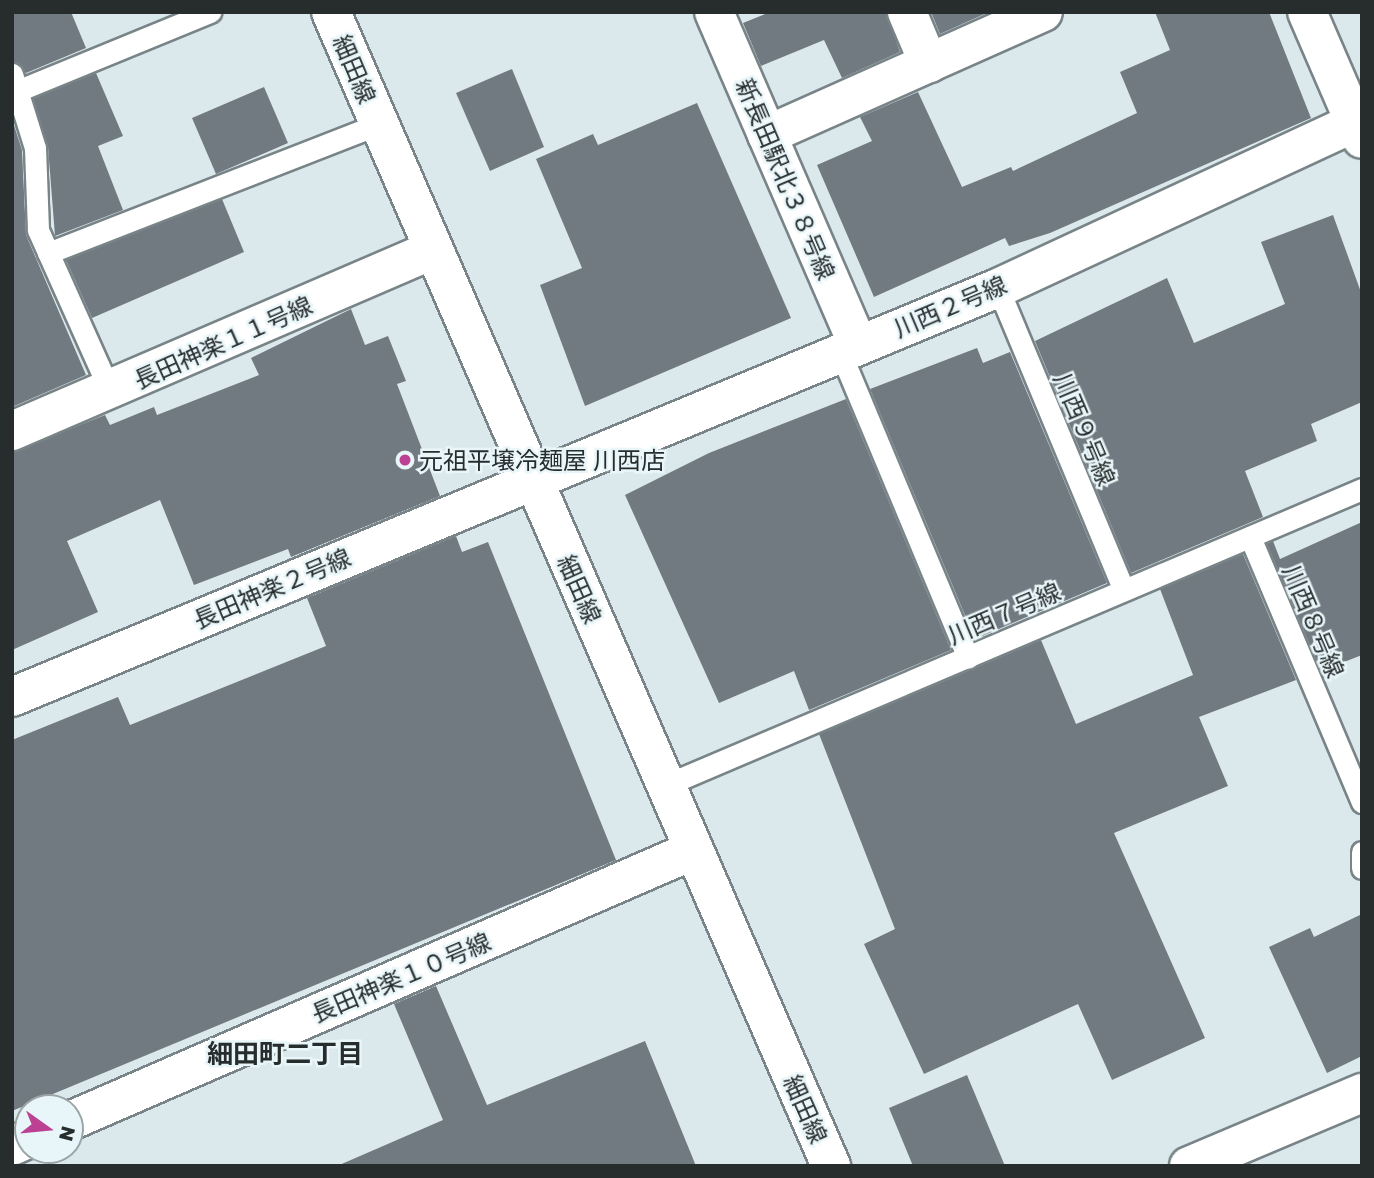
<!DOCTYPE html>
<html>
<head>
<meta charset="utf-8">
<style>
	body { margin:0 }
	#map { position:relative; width:1374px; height:1178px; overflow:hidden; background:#dce9ec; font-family:"Golos Text","Noto Sans JP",sans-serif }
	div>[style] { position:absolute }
	.building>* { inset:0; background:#717a80 }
	.roads { filter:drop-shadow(2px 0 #788487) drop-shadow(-2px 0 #788487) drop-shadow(0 2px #788487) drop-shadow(0 -2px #788487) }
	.lane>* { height:21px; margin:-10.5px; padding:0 10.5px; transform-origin:10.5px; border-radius:10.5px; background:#fff }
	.street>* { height:38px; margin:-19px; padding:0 19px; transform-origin:19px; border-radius:19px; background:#fff }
	.secondary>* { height:38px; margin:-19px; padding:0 19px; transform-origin:19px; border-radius:19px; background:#fff }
	.dots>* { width:19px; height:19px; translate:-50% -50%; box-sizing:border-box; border:4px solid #e9f6f9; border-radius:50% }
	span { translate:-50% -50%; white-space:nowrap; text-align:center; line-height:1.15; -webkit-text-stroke:5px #e9f6f9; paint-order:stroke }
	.street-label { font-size:24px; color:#272c2d }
	.poi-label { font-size:24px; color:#272c2d }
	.left { translate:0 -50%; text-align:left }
	.neighbourhood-label { font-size:26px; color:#272c2d; font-weight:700 }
	.frame { position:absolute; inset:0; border:14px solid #272c2d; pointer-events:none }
	.north { position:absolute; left:14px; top:1094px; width:70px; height:70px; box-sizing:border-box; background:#e9f6f9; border:2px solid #9ba5a7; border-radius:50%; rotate:105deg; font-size:19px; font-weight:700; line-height:28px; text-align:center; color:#272c2d }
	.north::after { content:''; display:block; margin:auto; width:24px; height:32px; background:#bc4193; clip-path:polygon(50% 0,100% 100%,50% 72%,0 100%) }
</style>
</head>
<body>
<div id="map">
	<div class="building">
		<div style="clip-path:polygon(12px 12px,71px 12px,86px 48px,26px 73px,12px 61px)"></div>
		<div style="clip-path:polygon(770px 12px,886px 12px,900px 52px,842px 78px,824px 40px,761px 66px,743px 23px)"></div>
		<div style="clip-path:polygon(931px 12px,989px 12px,940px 34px)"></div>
		<div style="clip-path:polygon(1155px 12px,1269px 12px,1311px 118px,1050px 233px,1009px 246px,1005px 238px,874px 297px,817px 165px,872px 141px,860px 117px,918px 92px,962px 187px,1011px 167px,1013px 171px,1137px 113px,1120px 72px,1170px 50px)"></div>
		<div style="clip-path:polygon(512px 69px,544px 147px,490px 171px,456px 93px)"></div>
		<div style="clip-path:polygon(96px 73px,123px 136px,98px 146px,123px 210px,55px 236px,48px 147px,33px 98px)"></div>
		<div style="clip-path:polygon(264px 87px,288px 143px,216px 174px,192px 118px)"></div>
		<div style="clip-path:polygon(697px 103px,791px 318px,585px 406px,540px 285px,582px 268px,536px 159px,593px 134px,598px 145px)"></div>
		<div style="clip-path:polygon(12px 119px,22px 150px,26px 235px,86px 375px,12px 407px)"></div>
		<div style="clip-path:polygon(222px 199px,244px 252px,92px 318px,66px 260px)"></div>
		<div style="clip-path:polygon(1333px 215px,1362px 295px,1362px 402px,1311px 424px,1317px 441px,1245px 471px,1263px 517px,1131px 573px,1035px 341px,1167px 278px,1194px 343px,1285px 304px,1261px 242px)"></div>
		<div style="clip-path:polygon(351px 309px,365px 345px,388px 336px,406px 381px,397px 384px,440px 496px,291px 557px,288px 549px,194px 585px,160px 500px,67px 541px,98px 612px,12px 650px,12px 452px,105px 415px,110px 425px,154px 407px,157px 415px,259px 375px,251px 358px)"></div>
		<div style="clip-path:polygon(977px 348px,983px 363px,1010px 352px,1107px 583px,975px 639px,870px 389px)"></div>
		<div style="clip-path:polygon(846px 399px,951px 650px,809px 710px,794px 671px,719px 703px,625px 495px,709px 453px)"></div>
		<div style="clip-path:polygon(1362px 522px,1362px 655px,1321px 671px,1267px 544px,1273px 541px,1280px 559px)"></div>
		<div style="clip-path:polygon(456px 536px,462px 552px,488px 542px,616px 860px,12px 1111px,12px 740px,118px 697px,130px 725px,326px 646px,307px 598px)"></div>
		<div style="clip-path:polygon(1243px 554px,1296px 680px,1199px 717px,1228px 786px,1114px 833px,1205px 1038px,1112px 1080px,1078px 1004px,924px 1074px,864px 944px,895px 929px,819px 734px,1041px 640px,1076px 724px,1193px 675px,1160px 589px)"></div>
		<div style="clip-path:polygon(1362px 914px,1362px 1056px,1327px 1073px,1269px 947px,1310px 928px,1314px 937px)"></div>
		<div style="clip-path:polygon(436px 986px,487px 1105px,645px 1041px,696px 1166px,337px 1166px,443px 1120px,394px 1004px)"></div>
		<div style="clip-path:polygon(967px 1075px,1005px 1166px,913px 1166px,889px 1108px)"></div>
	</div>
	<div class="roads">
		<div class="lane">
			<div style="left:12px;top:74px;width:77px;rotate:72.7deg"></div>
			<div style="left:35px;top:148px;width:82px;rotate:87.9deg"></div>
			<div style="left:38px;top:230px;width:176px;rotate:65.9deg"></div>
			<div style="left:17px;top:91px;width:209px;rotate:-22.3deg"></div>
			<div style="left:48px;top:253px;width:355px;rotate:-21.3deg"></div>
			<div style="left:998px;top:288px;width:327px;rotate:67.4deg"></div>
			<div style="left:841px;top:354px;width:329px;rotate:67.3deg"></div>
			<div style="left:1250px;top:537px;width:288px;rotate:67.1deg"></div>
			<div style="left:666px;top:785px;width:756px;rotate:-23.04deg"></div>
			<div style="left:1362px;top:852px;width:16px;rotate:90deg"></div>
		</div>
		<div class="street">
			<div style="left:714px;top:12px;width:363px;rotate:66.6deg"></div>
			<div style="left:907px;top:12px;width:56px;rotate:67.1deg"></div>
			<div style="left:1307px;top:12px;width:138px;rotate:66.6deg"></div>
			<div style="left:767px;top:135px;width:302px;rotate:-24deg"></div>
			<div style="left:12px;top:431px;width:458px;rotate:-23.3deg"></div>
			<div style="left:12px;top:697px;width:1067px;rotate:-22.53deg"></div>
			<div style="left:998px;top:288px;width:401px;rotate:-24.9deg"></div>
			<div style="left:70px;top:1121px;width:680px;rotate:-23.48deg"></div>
			<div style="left:12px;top:1146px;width:17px;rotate:-24deg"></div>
			<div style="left:1189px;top:1166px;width:188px;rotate:-22.9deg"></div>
		</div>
		<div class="secondary">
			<div style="left:331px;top:12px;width:1258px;rotate:66.57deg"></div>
		</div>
	</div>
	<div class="dots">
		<div style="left:405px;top:460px;background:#bc4193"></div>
	</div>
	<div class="street-label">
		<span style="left:355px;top:69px;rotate:67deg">細田線</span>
		<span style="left:786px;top:179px;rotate:67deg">新長田駅北３８号線</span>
		<span style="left:950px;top:306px;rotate:-23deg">川西２号線</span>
		<span style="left:223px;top:342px;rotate:-24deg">長田神楽１１号線</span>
		<span style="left:1085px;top:429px;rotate:67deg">川西９号線</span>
		<span style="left:272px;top:588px;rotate:-23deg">長田神楽２号線</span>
		<span style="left:580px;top:589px;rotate:66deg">細田線</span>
		<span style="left:1004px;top:613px;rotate:-23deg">川西７号線</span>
		<span style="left:1314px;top:621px;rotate:67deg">川西８号線</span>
		<span style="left:401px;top:977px;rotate:-23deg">長田神楽１０号線</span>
		<span style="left:806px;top:1109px;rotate:66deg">細田線</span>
	</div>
	<div class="poi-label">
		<span class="left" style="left:419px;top:460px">元祖平壌冷麺屋 川西店</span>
	</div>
	<div class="neighbourhood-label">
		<span style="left:285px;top:1054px">細田町二丁目</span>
	</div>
	<div class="frame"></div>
	<div class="north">N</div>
</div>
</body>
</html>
